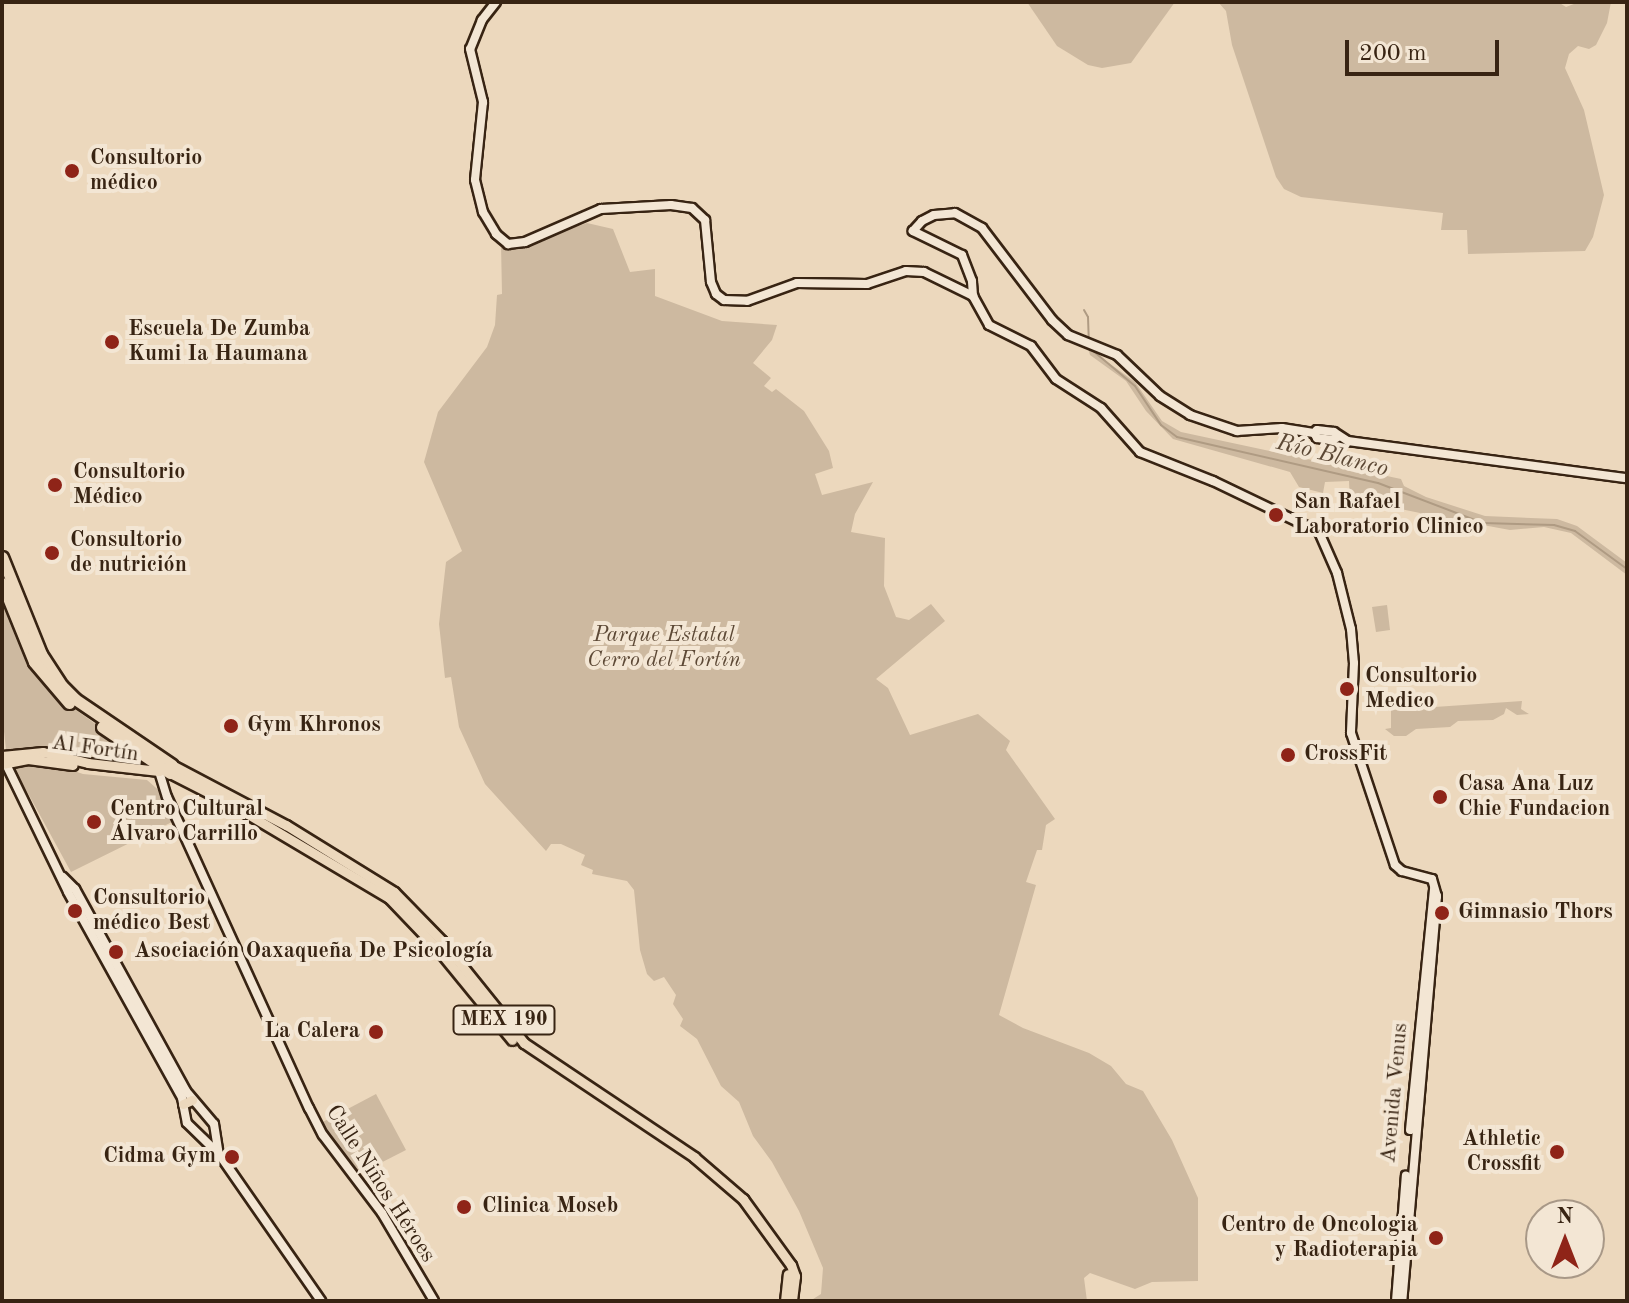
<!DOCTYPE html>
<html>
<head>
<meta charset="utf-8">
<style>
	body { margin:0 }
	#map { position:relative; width:1629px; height:1303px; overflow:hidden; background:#ecd8bd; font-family:"Old Standard TT",serif }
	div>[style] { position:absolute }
	.green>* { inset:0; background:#cdb9a0 }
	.stream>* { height:2px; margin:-1px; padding:0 1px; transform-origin:1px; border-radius:1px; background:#af9b83 }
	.roads { filter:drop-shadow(2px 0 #382413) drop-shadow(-2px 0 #382413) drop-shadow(0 2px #382413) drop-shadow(0 -2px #382413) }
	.secondary>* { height:8px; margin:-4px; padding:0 4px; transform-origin:4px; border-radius:4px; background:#f3e6d4 }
	.primary>* { height:9px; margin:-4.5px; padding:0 4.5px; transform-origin:4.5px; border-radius:4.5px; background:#ecd8bd }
	.highway>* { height:11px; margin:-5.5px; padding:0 5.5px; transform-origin:5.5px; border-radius:5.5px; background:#ecd8bd }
	.dots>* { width:22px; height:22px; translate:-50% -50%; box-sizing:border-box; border:4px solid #f3e6d4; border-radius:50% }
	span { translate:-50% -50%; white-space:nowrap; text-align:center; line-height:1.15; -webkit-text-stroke:8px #f3e6d4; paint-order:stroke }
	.shield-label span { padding:2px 6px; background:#f3e6d4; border:2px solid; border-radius:6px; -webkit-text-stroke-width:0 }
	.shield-label { font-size:20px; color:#382413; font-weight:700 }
	.poi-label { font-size:22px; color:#382413; font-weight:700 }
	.left { translate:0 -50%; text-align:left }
	.right { translate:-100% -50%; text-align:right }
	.park-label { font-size:22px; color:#5d4936; font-style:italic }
	.street-label { font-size:22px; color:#382413 }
	.water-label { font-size:24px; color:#5c4835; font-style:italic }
	.frame { position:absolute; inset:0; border:4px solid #382413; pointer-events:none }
	.north { position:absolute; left:1525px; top:1199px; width:80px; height:80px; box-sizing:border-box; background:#f3e6d4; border:2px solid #a89887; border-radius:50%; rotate:0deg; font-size:22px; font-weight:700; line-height:32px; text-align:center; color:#382413 }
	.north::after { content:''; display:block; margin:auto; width:28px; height:36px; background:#8f2418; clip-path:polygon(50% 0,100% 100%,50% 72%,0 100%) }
	.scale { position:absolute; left:1345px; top:40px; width:154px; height:36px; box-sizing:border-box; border:4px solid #382413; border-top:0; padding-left:10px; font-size:24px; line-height:28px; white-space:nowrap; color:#382413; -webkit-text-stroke:6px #f3e6d4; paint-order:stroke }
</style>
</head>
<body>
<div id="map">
	<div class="green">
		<div style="clip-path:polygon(1027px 2px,1175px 2px,1131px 63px,1102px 68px,1088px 65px,1057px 46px)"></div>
		<div style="clip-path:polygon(1218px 2px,1558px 2px,1566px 7px,1579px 2px,1611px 2px,1607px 23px,1596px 45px,1589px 49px,1578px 46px,1569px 54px,1565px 68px,1584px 110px,1604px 195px,1593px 237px,1585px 251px,1468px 254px,1467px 230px,1441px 230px,1443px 213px,1301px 197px,1284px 189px,1276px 177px,1232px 45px,1226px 11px)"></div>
		<div style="clip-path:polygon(587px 223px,613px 229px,630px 272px,655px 269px,655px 296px,722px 321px,777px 325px,772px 340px,753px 363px,771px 378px,764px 386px,772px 392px,776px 389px,804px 411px,829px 451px,833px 468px,815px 474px,822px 495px,873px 482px,855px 514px,851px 532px,885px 538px,884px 586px,896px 617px,909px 620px,931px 604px,945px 621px,876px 679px,888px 688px,910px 735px,978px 714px,1010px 741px,1006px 750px,1055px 819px,1046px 825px,1042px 850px,1037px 850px,1026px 882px,1036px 885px,999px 1015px,1023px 1028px,1089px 1053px,1111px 1066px,1126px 1084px,1143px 1091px,1172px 1140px,1198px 1198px,1198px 1281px,1152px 1282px,1135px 1289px,1090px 1273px,1084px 1278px,1087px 1301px,810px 1301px,821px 1294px,823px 1268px,799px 1211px,772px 1162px,753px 1136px,739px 1102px,721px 1086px,697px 1039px,680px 1026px,683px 1019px,673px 1004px,676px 995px,664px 977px,654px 981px,647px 974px,640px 950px,634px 890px,627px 881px,592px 874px,593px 870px,581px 865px,585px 855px,561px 844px,551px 844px,546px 851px,485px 784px,459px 727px,451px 677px,445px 678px,439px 624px,446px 562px,462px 551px,424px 462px,438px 412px,487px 347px,495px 325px,497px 295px,502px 294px,501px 244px,517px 247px)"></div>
		<div style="clip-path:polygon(1087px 345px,1093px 346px,1095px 353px,1135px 382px,1162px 421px,1181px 432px,1401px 479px,1404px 486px,1426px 497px,1485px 516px,1557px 519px,1577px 526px,1627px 563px,1627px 575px,1571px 533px,1544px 527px,1510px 530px,1461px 521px,1440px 537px,1424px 537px,1420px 513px,1386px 506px,1350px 505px,1349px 481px,1325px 482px,1323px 493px,1299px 487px,1290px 472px,1173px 439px,1146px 411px,1126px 381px,1090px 355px)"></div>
		<div style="clip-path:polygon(2px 591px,69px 705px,154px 766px,88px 761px,36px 748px,6px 750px,2px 713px)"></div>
		<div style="clip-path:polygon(1387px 605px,1390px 630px,1376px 632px,1372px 607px)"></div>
		<div style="clip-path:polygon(1522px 701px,1521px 709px,1529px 714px,1517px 715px,1506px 708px,1504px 714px,1493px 720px,1458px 721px,1450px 727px,1416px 729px,1406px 736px,1394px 736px,1385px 729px,1391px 728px,1391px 710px)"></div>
		<div style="clip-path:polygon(51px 763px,83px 774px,147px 780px,163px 794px,174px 821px,71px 872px,12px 764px)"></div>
		<div style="clip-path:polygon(376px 1094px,406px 1150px,357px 1175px,321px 1123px)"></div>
	</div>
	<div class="stream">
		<div style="left:1084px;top:310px;width:8px;rotate:60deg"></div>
		<div style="left:1088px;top:317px;width:23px;rotate:88deg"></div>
		<div style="left:1092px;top:350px;width:56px;rotate:39.9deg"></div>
		<div style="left:1135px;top:386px;width:47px;rotate:56.3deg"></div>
		<div style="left:1161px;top:425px;width:20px;rotate:37deg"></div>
		<div style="left:1177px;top:437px;width:206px;rotate:12.9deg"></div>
		<div style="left:1378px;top:483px;width:112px;rotate:20.9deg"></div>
		<div style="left:1483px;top:523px;width:71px;rotate:1.6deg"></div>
		<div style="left:1554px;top:525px;width:22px;rotate:16deg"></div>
		<div style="left:1575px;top:531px;width:64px;rotate:36.2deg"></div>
	</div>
	<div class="roads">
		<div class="secondary">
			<div style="left:496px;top:2px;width:23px;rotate:128deg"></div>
			<div style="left:482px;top:20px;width:31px;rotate:112deg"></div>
			<div style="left:470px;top:49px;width:55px;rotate:76.2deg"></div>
			<div style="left:483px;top:102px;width:78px;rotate:95.9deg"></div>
			<div style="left:475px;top:180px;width:33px;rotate:76deg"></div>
			<div style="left:483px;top:212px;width:26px;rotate:59deg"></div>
			<div style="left:496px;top:234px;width:16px;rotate:40deg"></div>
			<div style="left:508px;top:244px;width:17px;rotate:-7deg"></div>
			<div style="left:525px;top:242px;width:83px;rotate:-23.5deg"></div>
			<div style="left:601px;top:209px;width:70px;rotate:-3.3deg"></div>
			<div style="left:671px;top:205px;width:21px;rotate:8deg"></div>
			<div style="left:692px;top:208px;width:18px;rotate:43deg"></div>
			<div style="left:705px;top:220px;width:62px;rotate:84.5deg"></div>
			<div style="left:711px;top:282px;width:13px;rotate:67deg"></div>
			<div style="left:716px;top:294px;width:10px;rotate:37deg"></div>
			<div style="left:724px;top:300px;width:23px;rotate:2deg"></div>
			<div style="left:747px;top:301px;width:53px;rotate:-19.8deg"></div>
			<div style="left:797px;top:283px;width:70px;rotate:0.8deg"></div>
			<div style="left:867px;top:284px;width:41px;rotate:-18.4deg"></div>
			<div style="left:906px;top:271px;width:18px;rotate:3deg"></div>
			<div style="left:924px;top:272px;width:55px;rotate:26.1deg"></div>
			<div style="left:973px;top:296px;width:33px;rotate:61deg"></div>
			<div style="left:989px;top:325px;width:47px;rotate:26.6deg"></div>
			<div style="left:1031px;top:346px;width:41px;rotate:52.9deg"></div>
			<div style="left:1056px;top:379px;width:54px;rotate:32.8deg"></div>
			<div style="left:1101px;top:408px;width:59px;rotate:48.4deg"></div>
			<div style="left:1140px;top:452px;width:79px;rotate:21.7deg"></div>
			<div style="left:1213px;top:481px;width:118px;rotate:25.7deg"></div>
			<div style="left:1319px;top:532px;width:45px;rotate:66.3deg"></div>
			<div style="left:1337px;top:573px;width:58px;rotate:76deg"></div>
			<div style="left:1351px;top:629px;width:34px;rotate:85deg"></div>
			<div style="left:1354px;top:663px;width:70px;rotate:92.5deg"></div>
			<div style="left:1351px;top:733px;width:139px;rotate:71.6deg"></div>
			<div style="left:1395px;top:865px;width:9px;rotate:41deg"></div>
			<div style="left:1402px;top:871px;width:31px;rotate:15deg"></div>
			<div style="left:1432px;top:879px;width:18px;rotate:74deg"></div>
			<div style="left:1437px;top:896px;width:407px;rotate:94.9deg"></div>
			<div style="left:973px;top:296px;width:15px;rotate:-94deg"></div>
			<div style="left:972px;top:281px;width:28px;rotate:-111deg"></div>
			<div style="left:962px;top:255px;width:55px;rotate:-153.9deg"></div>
			<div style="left:913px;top:231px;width:13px;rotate:-48deg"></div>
			<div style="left:922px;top:221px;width:13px;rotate:-27deg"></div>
			<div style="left:934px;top:215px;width:21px;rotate:-5deg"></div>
			<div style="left:955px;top:213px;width:31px;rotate:29deg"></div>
			<div style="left:982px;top:228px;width:116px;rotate:52.7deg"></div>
			<div style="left:1052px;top:320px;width:22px;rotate:43deg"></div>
			<div style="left:1068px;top:335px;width:53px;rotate:22.2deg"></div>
			<div style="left:1117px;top:355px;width:59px;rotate:43.6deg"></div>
			<div style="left:1160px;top:396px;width:36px;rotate:32deg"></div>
			<div style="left:1190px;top:415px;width:50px;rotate:18.8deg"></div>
			<div style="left:1237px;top:431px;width:45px;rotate:-3.8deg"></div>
			<div style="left:1282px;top:428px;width:32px;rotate:9deg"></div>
			<div style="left:1314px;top:433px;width:6px;rotate:59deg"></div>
			<div style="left:1317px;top:438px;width:16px;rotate:7deg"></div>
			<div style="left:1333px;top:440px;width:6px;rotate:-31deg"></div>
			<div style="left:1314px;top:433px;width:4px;rotate:-45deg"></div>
			<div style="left:1317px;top:430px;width:17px;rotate:7deg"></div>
			<div style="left:1334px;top:432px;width:17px;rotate:33deg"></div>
			<div style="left:1348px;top:441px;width:281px;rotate:7.6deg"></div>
			<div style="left:5px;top:762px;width:144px;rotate:64.1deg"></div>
			<div style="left:68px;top:892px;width:235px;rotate:61deg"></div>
			<div style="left:182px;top:1098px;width:25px;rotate:79deg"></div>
			<div style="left:187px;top:1123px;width:45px;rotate:44.1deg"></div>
			<div style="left:219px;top:1154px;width:179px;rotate:55.2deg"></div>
			<div style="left:158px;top:768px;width:30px;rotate:73deg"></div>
			<div style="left:167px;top:797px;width:342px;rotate:65.5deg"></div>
			<div style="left:309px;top:1108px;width:30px;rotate:63deg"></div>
			<div style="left:323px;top:1135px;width:98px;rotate:52.9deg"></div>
			<div style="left:382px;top:1213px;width:102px;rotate:59.4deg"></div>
			<div style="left:63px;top:877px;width:17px;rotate:45deg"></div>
			<div style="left:75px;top:889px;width:230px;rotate:61.2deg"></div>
			<div style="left:186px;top:1091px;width:43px;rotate:49.7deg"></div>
			<div style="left:214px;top:1124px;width:30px;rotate:81deg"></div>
			<div style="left:1410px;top:1130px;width:243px;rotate:-84.3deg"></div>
			<div style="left:1396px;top:1301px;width:126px;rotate:-85.5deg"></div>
		</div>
		<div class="primary">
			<div style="left:2px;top:756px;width:41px;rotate:-5.6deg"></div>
			<div style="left:43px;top:752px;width:46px;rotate:13.7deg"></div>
			<div style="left:88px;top:763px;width:71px;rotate:6.4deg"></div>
			<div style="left:159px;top:771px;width:14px;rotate:-25deg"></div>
			<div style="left:172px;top:765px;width:129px;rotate:27.8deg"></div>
			<div style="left:286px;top:825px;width:127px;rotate:31.8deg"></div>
			<div style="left:394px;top:892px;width:69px;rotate:45.6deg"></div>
			<div style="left:442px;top:941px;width:131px;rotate:51.2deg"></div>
			<div style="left:524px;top:1043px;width:205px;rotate:33.8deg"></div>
			<div style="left:694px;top:1157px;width:65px;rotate:40.6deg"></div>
			<div style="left:743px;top:1199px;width:82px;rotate:54deg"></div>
			<div style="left:791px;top:1265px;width:12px;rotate:70deg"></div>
			<div style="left:795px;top:1276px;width:25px;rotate:97deg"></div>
			<div style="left:2px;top:764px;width:26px;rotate:-11deg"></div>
			<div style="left:28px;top:759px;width:45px;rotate:7.6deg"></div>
			<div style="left:170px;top:773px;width:66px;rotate:27deg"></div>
			<div style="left:229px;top:803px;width:186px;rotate:30.7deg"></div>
			<div style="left:389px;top:898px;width:68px;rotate:46.2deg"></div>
			<div style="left:436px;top:947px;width:120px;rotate:50.7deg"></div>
			<div style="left:183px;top:1104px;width:10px;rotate:-24deg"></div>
			<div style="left:785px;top:1301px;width:27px;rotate:-84deg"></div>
		</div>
		<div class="highway">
			<div style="left:2px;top:557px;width:105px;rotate:68.1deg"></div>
			<div style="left:41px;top:654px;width:38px;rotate:57deg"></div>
			<div style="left:62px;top:686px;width:18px;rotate:45deg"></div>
			<div style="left:75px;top:699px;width:117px;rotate:34.2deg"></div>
			<div style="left:2px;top:583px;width:85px;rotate:67.9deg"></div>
			<div style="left:34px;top:662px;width:54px;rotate:49.5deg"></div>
			<div style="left:102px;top:727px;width:82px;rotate:34.1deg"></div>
		</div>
	</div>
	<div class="dots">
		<div style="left:72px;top:171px;background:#8f2418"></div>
		<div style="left:112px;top:342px;background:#8f2418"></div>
		<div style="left:55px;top:485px;background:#8f2418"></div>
		<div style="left:1276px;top:515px;background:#8f2418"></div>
		<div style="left:52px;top:553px;background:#8f2418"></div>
		<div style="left:1347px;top:689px;background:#8f2418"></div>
		<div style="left:231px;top:726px;background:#8f2418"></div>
		<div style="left:1288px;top:755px;background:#8f2418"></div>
		<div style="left:1440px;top:797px;background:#8f2418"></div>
		<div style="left:94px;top:822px;background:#8f2418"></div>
		<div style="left:75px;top:911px;background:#8f2418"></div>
		<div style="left:1442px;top:913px;background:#8f2418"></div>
		<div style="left:116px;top:952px;background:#8f2418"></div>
		<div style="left:376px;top:1032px;background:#8f2418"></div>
		<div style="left:1557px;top:1152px;background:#8f2418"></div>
		<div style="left:232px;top:1157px;background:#8f2418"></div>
		<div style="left:464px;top:1207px;background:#8f2418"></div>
		<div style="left:1436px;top:1238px;background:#8f2418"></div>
	</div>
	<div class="shield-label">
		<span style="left:504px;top:1020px">MEX 190</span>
	</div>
	<div class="poi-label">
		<span class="left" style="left:90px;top:171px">Consultorio<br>médico</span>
		<span class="left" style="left:128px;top:342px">Escuela De Zumba<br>Kumi Ia Haumana</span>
		<span class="left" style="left:73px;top:485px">Consultorio<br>Médico</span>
		<span class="left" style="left:1294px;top:515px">San Rafael<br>Laboratorio Clinico</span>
		<span class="left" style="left:70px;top:553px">Consultorio<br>de nutrición</span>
		<span class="left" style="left:1365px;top:689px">Consultorio<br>Medico</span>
		<span class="left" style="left:247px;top:726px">Gym Khronos</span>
		<span class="left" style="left:1304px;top:755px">CrossFit</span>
		<span class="left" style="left:1458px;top:797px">Casa Ana Luz<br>Chie Fundacion</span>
		<span class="left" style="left:110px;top:822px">Centro Cultural<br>Álvaro Carrillo</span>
		<span class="left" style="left:93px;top:911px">Consultorio<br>médico Best</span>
		<span class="left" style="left:1458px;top:913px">Gimnasio Thors</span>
		<span class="left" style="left:134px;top:952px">Asociación Oaxaqueña De Psicología</span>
		<span class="right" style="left:360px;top:1032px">La Calera</span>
		<span class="right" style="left:1541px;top:1152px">Athletic<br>Crossfit</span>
		<span class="right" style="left:216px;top:1157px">Cidma Gym</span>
		<span class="left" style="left:482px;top:1207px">Clinica Moseb</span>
		<span class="right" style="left:1418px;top:1238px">Centro de Oncologia<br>y Radioterapia</span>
	</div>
	<div class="park-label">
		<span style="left:664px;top:648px">Parque Estatal<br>Cerro del Fortín</span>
	</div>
	<div class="street-label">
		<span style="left:95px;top:749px;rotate:8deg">Al Fortín</span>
		<span style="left:1395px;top:1093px;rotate:-85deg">Avenida Venus</span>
		<span style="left:380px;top:1184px;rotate:57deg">Calle Niños Héroes</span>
	</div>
	<div class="water-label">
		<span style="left:1332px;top:457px;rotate:14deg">Río Blanco</span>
	</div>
	<div class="frame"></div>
	<div class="north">N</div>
	<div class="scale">200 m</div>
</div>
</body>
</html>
